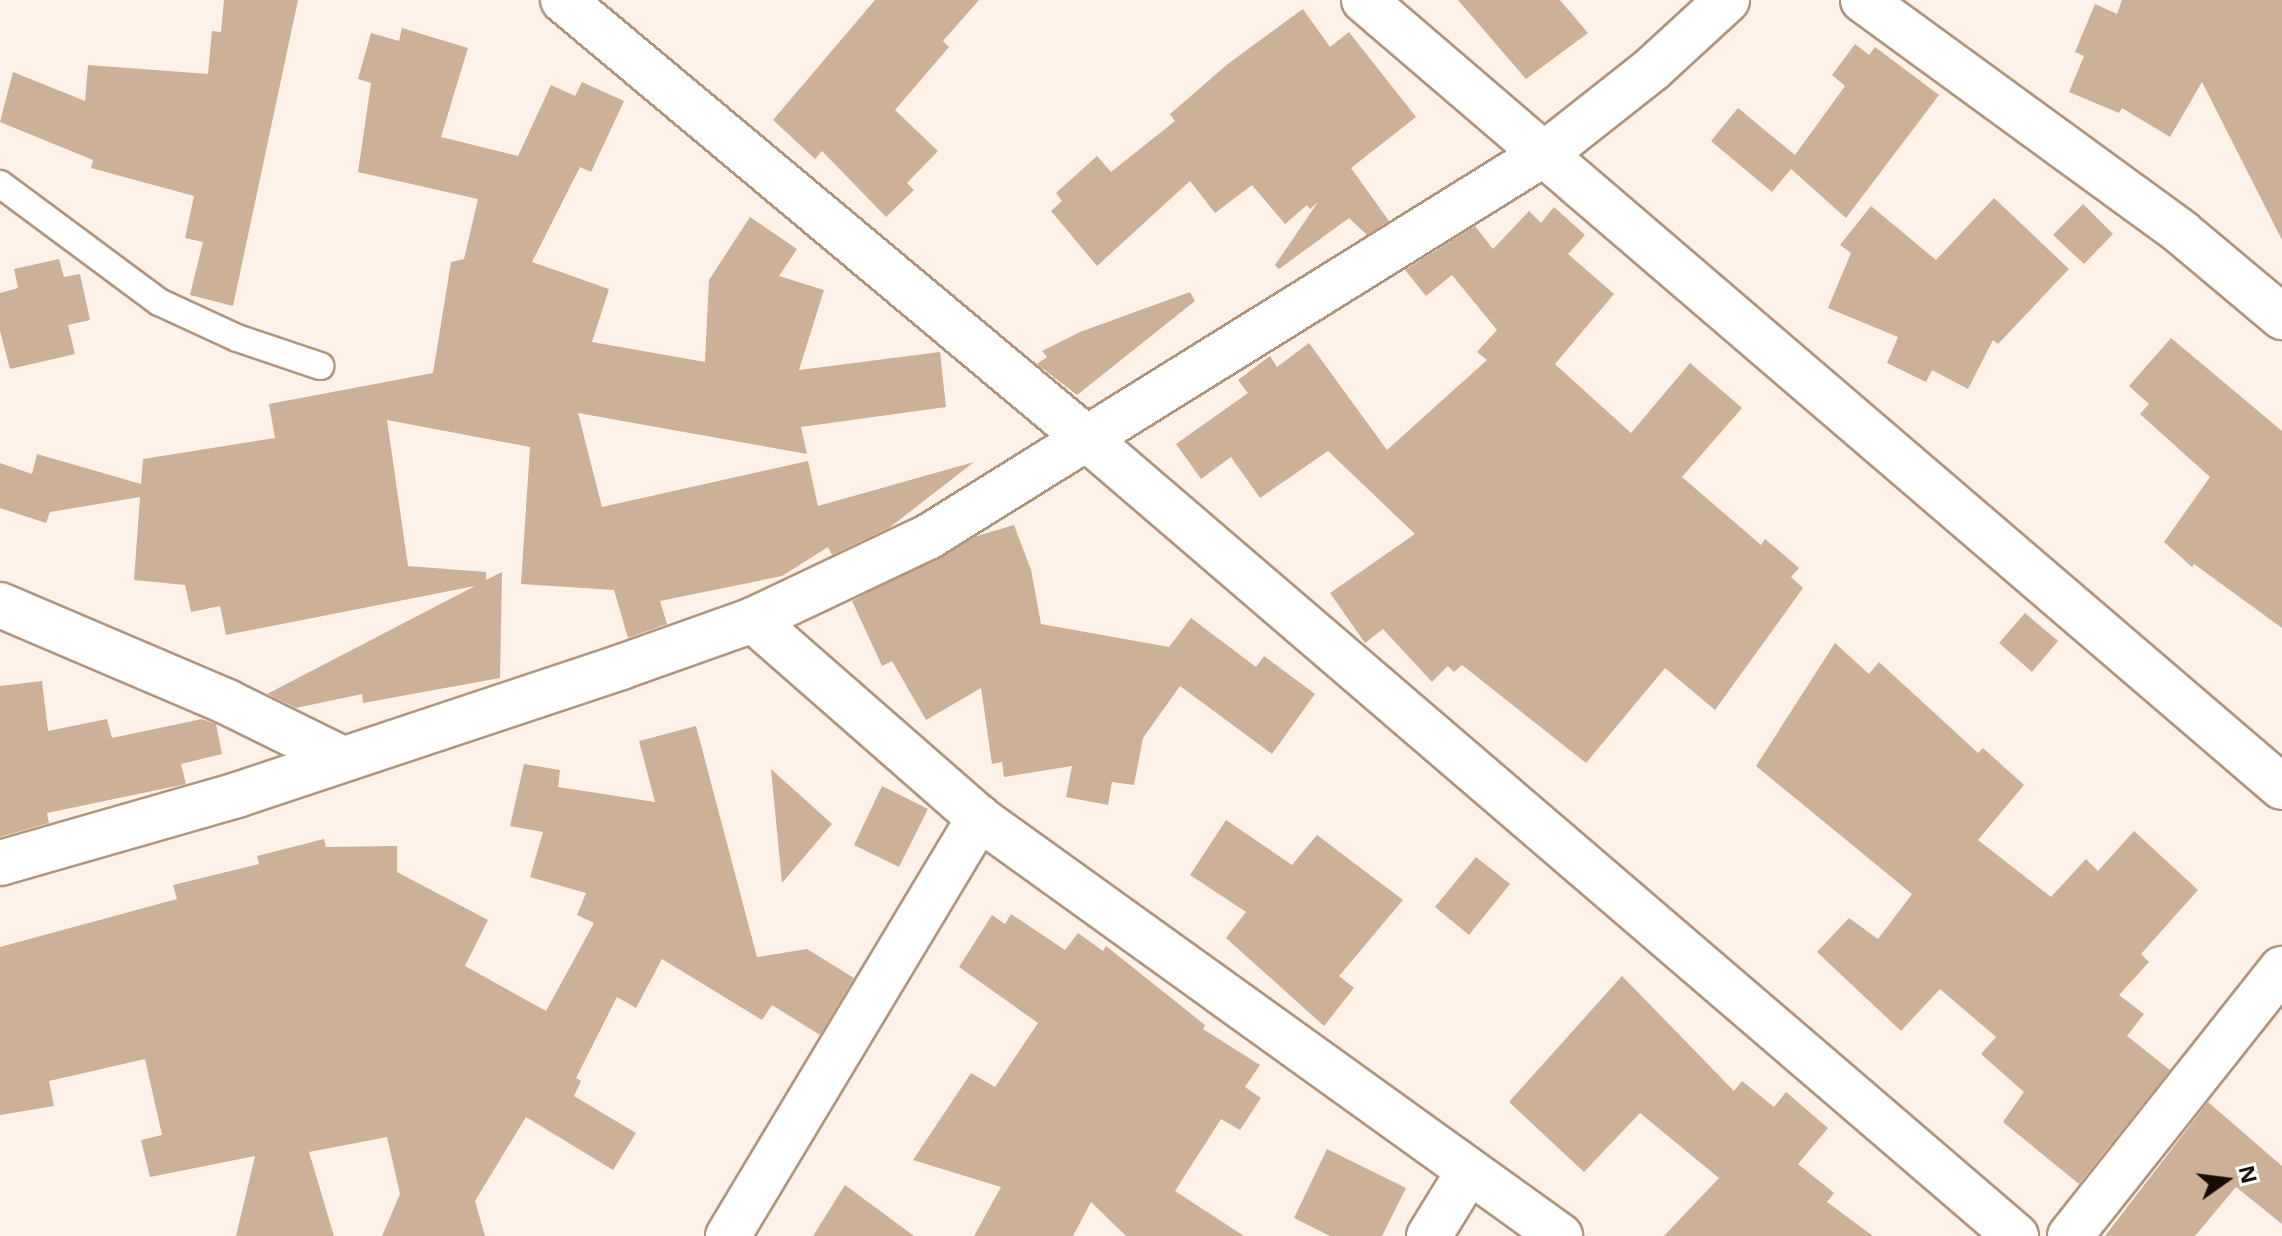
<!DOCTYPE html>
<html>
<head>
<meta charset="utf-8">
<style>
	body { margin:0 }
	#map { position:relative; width:2282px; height:1236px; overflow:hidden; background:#fef2e8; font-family:"Open Sans",sans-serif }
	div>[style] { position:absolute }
	.building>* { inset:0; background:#ccb097 }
	.roads { filter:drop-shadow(2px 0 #b1957d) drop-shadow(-2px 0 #b1957d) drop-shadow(0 2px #b1957d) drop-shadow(0 -2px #b1957d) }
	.service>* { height:26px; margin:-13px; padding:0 13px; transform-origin:13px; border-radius:13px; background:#fff }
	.minor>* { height:44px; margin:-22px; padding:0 22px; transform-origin:22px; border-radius:22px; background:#fff }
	span { translate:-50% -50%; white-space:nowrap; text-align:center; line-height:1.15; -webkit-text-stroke:6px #fff; paint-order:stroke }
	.north { position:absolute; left:2186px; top:1140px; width:80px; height:80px; -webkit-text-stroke:6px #fff; paint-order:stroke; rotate:76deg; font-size:22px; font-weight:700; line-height:32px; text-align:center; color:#170d05 }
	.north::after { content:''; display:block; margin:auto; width:28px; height:36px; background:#170d05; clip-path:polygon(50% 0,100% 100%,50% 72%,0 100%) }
</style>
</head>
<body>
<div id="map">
	<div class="building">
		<div style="clip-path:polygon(224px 0,298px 0,233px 306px,190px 295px,203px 242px,185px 238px,194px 196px,91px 168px,93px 160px,0 122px,13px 72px,85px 101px,88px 65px,208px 74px,212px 31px,221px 32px)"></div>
		<div style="clip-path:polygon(875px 0,979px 0,943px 41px,949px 47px,895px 110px,938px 151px,907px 183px,914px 190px,886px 217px,822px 151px,815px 159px,773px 120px)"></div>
		<div style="clip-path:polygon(1458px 0,1560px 0,1588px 33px,1526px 79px)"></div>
		<div style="clip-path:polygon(2122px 0,2282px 0,2282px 240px,2202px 82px,2170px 137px,2122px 108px,2119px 113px,2069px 92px,2084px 56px,2075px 52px,2095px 4px,2117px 14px)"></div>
		<div style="clip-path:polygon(1303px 9px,1330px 47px,1349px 32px,1416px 117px,1351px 168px,1389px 221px,1367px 235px,1349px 218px,1279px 269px,1275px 265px,1318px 202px,1310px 209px,1307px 205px,1285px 224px,1252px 185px,1215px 213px,1190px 181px,1097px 266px,1051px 211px,1062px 201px,1056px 193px,1097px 156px,1111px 172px,1175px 121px,1170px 114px,1229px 63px)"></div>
		<div style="clip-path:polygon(402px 28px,468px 48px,441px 137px,518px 156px,551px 85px,575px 96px,582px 82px,624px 101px,591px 172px,580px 167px,532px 262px,609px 289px,592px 342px,705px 362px,709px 280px,750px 217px,797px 249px,779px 276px,824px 290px,799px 370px,940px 352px,946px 407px,801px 427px,807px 454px,578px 413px,602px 507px,808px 461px,818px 506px,974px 462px,889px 528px,832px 555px,828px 547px,782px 576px,660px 601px,667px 624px,628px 638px,614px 590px,521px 584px,530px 447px,387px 420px,408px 566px,486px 572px,486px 580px,502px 572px,500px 678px,363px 703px,362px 694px,296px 708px,267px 694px,475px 586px,226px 635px,220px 606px,191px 612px,185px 585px,134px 580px,140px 497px,50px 512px,46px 523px,0 508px,0 463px,32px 474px,37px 454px,141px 484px,143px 459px,275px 438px,269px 404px,433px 373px,451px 262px,464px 259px,478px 199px,358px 172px,371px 83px,358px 79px,371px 33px,399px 41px)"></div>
		<div style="clip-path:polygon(1855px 44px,1869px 55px,1875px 47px,1939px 95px,1846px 218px,1791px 169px,1772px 192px,1711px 141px,1738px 108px,1795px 155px,1845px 86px,1832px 75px)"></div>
		<div style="clip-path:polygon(1994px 198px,2069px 269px,1998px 344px,1993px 340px,1968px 389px,1932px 370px,1926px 382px,1887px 363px,1898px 337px,1828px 308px,1851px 253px,1840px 245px,1871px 206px,1936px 260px)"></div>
		<div style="clip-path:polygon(2083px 204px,2113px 234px,2084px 264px,2053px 235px)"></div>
		<div style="clip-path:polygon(1554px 207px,1585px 235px,1568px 254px,1614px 294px,1555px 364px,1631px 433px,1690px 363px,1742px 408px,1682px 477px,1761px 545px,1765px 539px,1799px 568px,1791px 577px,1803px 588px,1715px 710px,1665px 668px,1586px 763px,1462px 665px,1454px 672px,1448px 666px,1432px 682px,1383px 629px,1365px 643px,1330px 593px,1415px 534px,1328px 451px,1260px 498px,1231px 457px,1201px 479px,1176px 444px,1248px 393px,1238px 380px,1270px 356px,1277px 367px,1309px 343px,1387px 450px,1487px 360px,1477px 352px,1497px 330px,1452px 275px,1426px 296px,1405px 270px,1475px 226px,1493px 249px,1529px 211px,1541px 223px)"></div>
		<div style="clip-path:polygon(59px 259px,64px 277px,80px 274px,90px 320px,68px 325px,75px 354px,10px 369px,0 331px,0 293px,18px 288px,14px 269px)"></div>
		<div style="clip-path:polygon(1190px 292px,1195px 301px,1077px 395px,1037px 364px,1047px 357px,1042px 351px,1080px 332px)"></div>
		<div style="clip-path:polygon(2171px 338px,2282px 431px,2282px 628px,2194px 564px,2192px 567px,2164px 542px,2210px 477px,2140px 414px,2149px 404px,2129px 386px)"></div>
		<div style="clip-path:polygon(1014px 525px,1031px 570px,1041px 624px,1169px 647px,1191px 618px,1256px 667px,1264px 656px,1315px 694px,1272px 754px,1180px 686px,1143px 738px,1134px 785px,1112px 782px,1108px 805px,1066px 797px,1072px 766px,1004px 777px,1002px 762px,992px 764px,981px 688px,926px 720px,892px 661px,882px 666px,852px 601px,977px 536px)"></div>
		<div style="clip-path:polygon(2025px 613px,2058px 641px,2032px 672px,1999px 643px)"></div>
		<div style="clip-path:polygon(1835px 643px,1869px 674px,1879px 662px,1978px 753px,1983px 748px,2024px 785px,1978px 840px,2051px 897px,2086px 859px,2098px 871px,2134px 831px,2198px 890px,2141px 954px,2149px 962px,2119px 995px,2144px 1014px,2127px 1036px,2170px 1070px,2079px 1184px,2003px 1122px,2024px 1092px,1981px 1054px,1996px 1037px,1940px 989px,1901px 1031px,1817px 952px,1849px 918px,1878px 939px,1912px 894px,1756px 766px)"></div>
		<div style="clip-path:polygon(42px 681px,48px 731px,107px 719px,112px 738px,202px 719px,216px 724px,222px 754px,181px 764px,186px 784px,47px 813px,49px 823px,0 837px,0 686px)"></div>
		<div style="clip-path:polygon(696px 726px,757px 957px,807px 949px,854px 978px,820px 1035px,772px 1005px,762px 1020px,662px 959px,636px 1008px,617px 997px,576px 1078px,581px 1081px,574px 1096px,636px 1133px,613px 1170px,526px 1117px,475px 1201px,485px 1236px,382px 1236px,400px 1194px,387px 1137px,309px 1152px,334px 1236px,236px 1236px,255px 1156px,150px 1177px,141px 1140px,162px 1135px,145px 1059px,49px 1081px,54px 1106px,0 1115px,0 947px,177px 899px,173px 885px,259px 864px,257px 856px,324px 839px,326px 847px,397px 846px,397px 872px,488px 920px,465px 966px,546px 1011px,594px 923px,577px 915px,586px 893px,530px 877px,543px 832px,510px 826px,524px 764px,560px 770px,558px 787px,655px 802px,639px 741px)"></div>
		<div style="clip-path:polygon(771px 769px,832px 824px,782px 883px)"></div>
		<div style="clip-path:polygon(882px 786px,928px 809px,899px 867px,854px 845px)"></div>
		<div style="clip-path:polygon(1226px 820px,1292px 865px,1317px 835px,1403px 900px,1339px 976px,1354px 988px,1324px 1026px,1226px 938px,1246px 912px,1190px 875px)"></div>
		<div style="clip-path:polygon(1476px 857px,1510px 884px,1469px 935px,1435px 907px)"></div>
		<div style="clip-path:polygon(1011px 914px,1065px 950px,1078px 933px,1103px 951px,1106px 946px,1205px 1025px,1203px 1029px,1260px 1065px,1245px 1087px,1261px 1098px,1240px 1130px,1221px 1119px,1175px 1191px,1244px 1236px,1126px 1236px,1091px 1202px,1073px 1236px,974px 1236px,1001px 1187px,913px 1160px,971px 1073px,995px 1087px,1038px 1023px,959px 967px,992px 915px,1005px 924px)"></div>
		<div style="clip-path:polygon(1622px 976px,1734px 1091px,1742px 1081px,1774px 1107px,1786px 1092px,1828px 1128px,1798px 1164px,1834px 1193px,1827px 1202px,1873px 1236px,1664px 1236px,1719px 1178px,1640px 1113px,1584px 1172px,1509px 1102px)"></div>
		<div style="clip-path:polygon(2208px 1102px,2282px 1166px,2282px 1224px,2236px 1187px,2195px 1236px,2105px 1236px)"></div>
		<div style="clip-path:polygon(1327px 1149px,1406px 1188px,1382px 1236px,1330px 1236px,1294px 1218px)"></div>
		<div style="clip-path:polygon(845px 1185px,914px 1236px,813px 1236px)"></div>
	</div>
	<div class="roads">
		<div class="service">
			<div style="left:0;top:184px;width:198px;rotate:36.6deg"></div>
			<div style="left:159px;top:302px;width:86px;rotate:24.8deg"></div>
			<div style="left:237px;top:338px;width:88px;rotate:18.6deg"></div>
		</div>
		<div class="minor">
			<div style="left:563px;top:0;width:681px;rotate:39.93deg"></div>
			<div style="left:1085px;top:437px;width:1227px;rotate:40.64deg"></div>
			<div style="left:1364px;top:0;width:1209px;rotate:40.61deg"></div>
			<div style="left:1863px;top:0;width:395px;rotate:36.1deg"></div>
			<div style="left:2182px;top:233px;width:131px;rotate:40deg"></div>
			<div style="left:0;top:605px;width:247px;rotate:23.1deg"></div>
			<div style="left:227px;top:702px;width:129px;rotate:26.2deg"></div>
			<div style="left:753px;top:620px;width:300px;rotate:41.2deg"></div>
			<div style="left:979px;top:818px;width:716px;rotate:35.73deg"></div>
			<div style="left:0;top:863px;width:247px;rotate:-16deg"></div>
			<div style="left:237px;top:795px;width:405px;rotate:-18.4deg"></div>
			<div style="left:621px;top:667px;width:140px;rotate:-19.6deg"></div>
			<div style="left:753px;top:620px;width:194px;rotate:-25.4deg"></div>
			<div style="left:928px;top:537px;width:729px;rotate:-31.88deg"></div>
			<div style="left:1547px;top:152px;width:134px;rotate:-38.3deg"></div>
			<div style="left:1652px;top:69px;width:102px;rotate:-42.6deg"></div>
			<div style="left:728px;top:1236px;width:488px;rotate:-59deg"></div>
			<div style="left:1429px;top:1236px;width:76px;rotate:-58.4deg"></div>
			<div style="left:2070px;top:1236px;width:341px;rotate:-51.6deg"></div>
		</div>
	</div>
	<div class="north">N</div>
</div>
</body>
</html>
